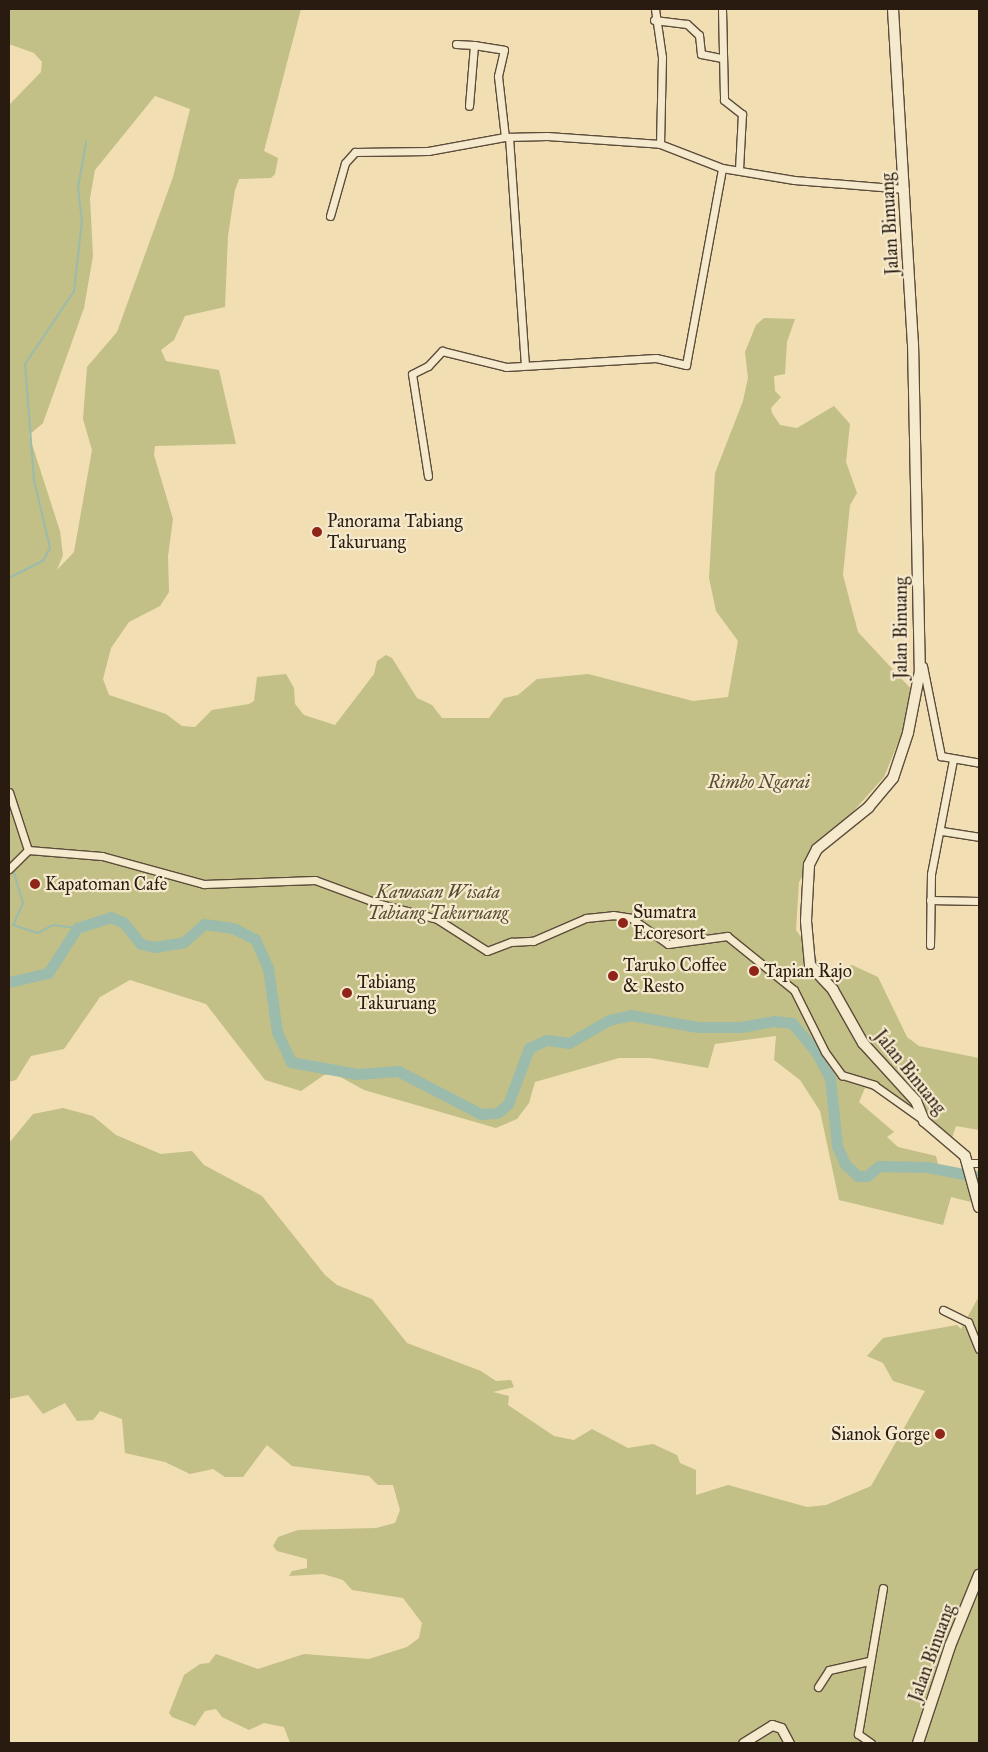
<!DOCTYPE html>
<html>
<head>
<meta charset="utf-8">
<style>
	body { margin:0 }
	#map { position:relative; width:988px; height:1752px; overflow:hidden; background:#f1deb3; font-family:"IM FELL Great Primer",serif }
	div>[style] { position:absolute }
	.green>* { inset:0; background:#c2bf87 }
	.stream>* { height:2px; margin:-1px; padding:0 1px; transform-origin:1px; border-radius:1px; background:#9bbcac }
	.river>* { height:11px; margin:-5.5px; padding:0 5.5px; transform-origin:5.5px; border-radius:5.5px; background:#9bbcac }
	.roads { filter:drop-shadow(1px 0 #5c4c3a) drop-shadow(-1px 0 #5c4c3a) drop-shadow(0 1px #5c4c3a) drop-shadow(0 -1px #5c4c3a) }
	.minor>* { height:7px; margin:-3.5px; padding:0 3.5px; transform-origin:3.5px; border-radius:3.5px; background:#f6eace }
	.tertiary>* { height:9px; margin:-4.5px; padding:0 4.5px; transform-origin:4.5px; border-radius:4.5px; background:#f6eace }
	.secondary>* { height:10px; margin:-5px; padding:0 5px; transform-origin:5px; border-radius:5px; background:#f6eace }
	.dots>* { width:14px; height:14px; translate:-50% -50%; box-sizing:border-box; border:2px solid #f6eace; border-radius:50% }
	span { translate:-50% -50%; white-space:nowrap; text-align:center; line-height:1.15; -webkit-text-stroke:4.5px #f6eace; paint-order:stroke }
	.street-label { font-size:18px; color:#2a1b11 }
	.poi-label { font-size:18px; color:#2a1b11 }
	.left { translate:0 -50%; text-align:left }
	.right { translate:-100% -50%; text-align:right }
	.park-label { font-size:18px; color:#584c34; font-style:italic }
	.frame { position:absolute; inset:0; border:10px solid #2a1b11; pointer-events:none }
</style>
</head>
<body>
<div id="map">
	<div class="green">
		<div style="clip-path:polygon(evenodd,9px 9px,301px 9px,264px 151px,278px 158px,275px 174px,271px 178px,239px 179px,235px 190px,228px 236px,225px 307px,185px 316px,174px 340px,161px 350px,166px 361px,219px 370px,236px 444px,155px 446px,154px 455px,173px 519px,168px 556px,169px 592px,160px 606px,129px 622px,111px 648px,103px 679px,109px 695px,166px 714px,182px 726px,195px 727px,212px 710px,249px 704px,254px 701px,257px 677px,286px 674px,294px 688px,295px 704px,304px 715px,335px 725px,374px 674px,377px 661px,386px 655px,392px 658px,417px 698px,432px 705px,442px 718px,489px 718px,504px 698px,518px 695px,537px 679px,588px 674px,693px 701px,728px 697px,738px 641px,716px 611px,709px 578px,715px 473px,743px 401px,748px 378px,745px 352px,756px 325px,764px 318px,795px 319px,787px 342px,785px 374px,774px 376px,775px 391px,781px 397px,771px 408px,772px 413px,780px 425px,797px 428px,834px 406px,850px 424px,846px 462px,857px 493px,850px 505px,843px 575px,858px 632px,912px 690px,904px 728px,884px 777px,816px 853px,799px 882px,796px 930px,827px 974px,852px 965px,878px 977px,907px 1037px,919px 1046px,979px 1058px,979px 1130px,956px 1126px,949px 1147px,883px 1093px,865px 1088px,859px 1102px,894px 1132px,887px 1137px,898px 1147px,936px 1156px,939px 1168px,971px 1178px,975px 1203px,951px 1197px,943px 1225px,839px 1200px,820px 1111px,800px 1080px,774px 1060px,776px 1036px,715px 1044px,708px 1068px,650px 1058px,619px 1058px,535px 1082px,529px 1103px,517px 1119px,496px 1128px,364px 1090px,335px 1074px,324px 1075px,301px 1091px,265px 1080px,206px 1004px,130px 980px,100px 997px,64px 1049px,31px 1056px,16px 1080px,9px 1082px,9px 105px,41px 72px,42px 62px,34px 53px,9px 44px,9px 9px,155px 96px,190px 109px,173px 177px,117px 332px,87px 367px,83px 419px,92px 450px,74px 552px,57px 570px,63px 555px,60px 531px,29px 435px,43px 423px,84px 308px,93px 256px,90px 198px,95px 170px,155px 96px)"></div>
		<div style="clip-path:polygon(63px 1108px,93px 1116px,116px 1135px,161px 1154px,192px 1151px,204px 1165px,262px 1196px,325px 1275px,337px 1285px,372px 1299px,407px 1343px,481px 1371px,496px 1381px,511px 1380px,514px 1387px,493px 1392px,509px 1396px,508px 1405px,554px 1436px,574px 1440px,592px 1429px,628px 1448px,653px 1444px,677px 1455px,680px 1463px,696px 1470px,696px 1495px,728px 1485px,807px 1507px,826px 1505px,871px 1486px,925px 1391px,893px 1381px,883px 1363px,867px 1356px,883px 1338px,957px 1325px,961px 1329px,979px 1296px,979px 1743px,290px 1743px,284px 1727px,264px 1723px,249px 1730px,222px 1717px,216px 1709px,205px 1711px,195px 1726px,172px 1717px,169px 1713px,184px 1675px,200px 1664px,209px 1663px,216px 1654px,258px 1669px,304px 1654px,369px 1659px,407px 1647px,419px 1638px,422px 1623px,403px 1598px,352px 1590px,343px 1580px,323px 1574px,289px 1576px,292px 1571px,307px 1568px,307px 1559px,277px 1551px,273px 1546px,278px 1537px,298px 1530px,376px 1528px,395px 1523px,400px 1510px,393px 1485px,378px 1485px,369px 1476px,292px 1466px,267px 1445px,243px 1477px,225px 1477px,213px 1469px,190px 1474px,165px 1462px,125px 1453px,122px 1419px,100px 1411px,93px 1420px,77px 1421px,65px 1403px,43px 1414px,28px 1395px,9px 1399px,9px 1143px,33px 1114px)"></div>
	</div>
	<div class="stream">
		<div style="left:9px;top:578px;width:38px;rotate:-27deg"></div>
		<div style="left:43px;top:561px;width:15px;rotate:-62deg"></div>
		<div style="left:50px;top:548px;width:70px;rotate:-103.2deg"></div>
		<div style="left:34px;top:480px;width:116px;rotate:-94.4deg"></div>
		<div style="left:25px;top:364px;width:88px;rotate:-56.1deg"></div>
		<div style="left:74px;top:291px;width:70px;rotate:-83.5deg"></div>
		<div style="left:82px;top:221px;width:33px;rotate:-97deg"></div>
		<div style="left:78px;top:188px;width:47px;rotate:-80.1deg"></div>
		<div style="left:13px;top:870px;width:34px;rotate:73deg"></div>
		<div style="left:23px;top:903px;width:24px;rotate:114deg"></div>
		<div style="left:13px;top:925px;width:26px;rotate:18deg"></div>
		<div style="left:38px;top:933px;width:17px;rotate:-28deg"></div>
		<div style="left:53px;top:925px;width:24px;rotate:7deg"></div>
	</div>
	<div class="river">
		<div style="left:9px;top:982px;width:40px;rotate:-13deg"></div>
		<div style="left:48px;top:973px;width:54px;rotate:-57.2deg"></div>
		<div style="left:77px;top:928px;width:35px;rotate:-18deg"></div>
		<div style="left:110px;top:917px;width:14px;rotate:21deg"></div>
		<div style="left:123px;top:922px;width:28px;rotate:51deg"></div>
		<div style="left:141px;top:944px;width:13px;rotate:13deg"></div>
		<div style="left:154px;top:947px;width:30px;rotate:-9deg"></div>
		<div style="left:184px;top:942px;width:27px;rotate:-42deg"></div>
		<div style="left:204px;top:924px;width:29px;rotate:8deg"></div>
		<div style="left:233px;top:928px;width:25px;rotate:27deg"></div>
		<div style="left:255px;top:939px;width:32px;rotate:66deg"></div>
		<div style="left:268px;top:968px;width:65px;rotate:82deg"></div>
		<div style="left:277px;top:1032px;width:33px;rotate:65deg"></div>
		<div style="left:291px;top:1062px;width:67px;rotate:10.3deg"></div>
		<div style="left:357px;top:1074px;width:41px;rotate:-4.2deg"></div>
		<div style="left:398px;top:1071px;width:93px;rotate:27.4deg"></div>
		<div style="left:481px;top:1114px;width:16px;rotate:-4deg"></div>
		<div style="left:497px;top:1113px;width:14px;rotate:-39deg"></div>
		<div style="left:508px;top:1104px;width:60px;rotate:-69.4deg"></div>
		<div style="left:529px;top:1048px;width:19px;rotate:-25deg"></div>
		<div style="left:546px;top:1040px;width:23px;rotate:7deg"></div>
		<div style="left:569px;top:1043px;width:46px;rotate:-29.9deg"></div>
		<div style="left:609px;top:1020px;width:22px;rotate:-13deg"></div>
		<div style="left:630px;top:1015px;width:69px;rotate:10deg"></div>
		<div style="left:698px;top:1027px;width:42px"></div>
		<div style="left:740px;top:1027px;width:34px;rotate:-10deg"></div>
		<div style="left:773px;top:1021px;width:19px;rotate:6deg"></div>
		<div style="left:792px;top:1023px;width:38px;rotate:50deg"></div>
		<div style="left:816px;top:1052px;width:30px;rotate:62deg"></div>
		<div style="left:830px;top:1078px;width:68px;rotate:84.1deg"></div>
		<div style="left:837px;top:1146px;width:20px;rotate:66deg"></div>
		<div style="left:845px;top:1164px;width:18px;rotate:43deg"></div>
		<div style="left:858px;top:1176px;width:9px"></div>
		<div style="left:867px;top:1176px;width:16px;rotate:-40deg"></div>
		<div style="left:879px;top:1166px;width:48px;rotate:1.2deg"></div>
		<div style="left:927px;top:1167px;width:53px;rotate:10.9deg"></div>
	</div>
	<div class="roads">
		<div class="minor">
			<div style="left:655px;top:9px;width:49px;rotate:81.7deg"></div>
			<div style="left:662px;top:57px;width:87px;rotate:91.3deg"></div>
			<div style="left:722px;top:9px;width:91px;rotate:88.7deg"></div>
			<div style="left:724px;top:100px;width:23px;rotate:38deg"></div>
			<div style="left:742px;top:114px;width:56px;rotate:93.1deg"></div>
			<div style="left:654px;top:20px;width:33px;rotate:7deg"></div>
			<div style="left:687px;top:24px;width:16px;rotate:43deg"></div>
			<div style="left:699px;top:35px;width:19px;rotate:84deg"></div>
			<div style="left:701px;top:54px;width:20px;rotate:11deg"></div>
			<div style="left:456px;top:44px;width:18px;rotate:3deg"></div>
			<div style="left:474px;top:45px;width:61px;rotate:94.7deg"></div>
			<div style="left:474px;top:45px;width:30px;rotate:9deg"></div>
			<div style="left:504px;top:50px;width:27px;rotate:103deg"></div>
			<div style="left:498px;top:76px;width:61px;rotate:83.5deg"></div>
			<div style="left:509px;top:137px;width:227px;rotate:86deg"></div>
			<div style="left:330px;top:216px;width:55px;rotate:-74.2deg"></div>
			<div style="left:345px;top:163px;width:15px;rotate:-48deg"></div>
			<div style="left:355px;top:152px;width:73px;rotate:-0.8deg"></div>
			<div style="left:428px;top:151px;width:78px;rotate:-10.3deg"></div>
			<div style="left:505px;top:137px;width:42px;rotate:-1.4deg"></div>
			<div style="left:547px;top:136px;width:113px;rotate:4deg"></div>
			<div style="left:660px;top:144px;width:66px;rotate:21.2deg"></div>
			<div style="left:722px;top:168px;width:73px;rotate:9.5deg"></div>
			<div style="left:794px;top:180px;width:111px;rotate:4.6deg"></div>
			<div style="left:428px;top:476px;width:103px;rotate:-98.9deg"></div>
			<div style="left:412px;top:374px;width:18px;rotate:-27deg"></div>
			<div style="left:428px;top:366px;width:21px;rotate:-47deg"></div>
			<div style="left:442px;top:351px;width:66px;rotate:14deg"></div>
			<div style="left:506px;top:367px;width:150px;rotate:-3.4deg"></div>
			<div style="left:656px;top:358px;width:31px;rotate:13deg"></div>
			<div style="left:686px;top:365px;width:200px;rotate:-79.6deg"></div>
			<div style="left:923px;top:666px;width:92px;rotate:78.7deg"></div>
			<div style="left:941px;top:756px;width:39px;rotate:10deg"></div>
			<div style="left:9px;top:792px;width:61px;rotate:71.9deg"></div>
			<div style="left:942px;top:831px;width:37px;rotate:9deg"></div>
			<div style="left:9px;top:869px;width:27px;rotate:-45deg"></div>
			<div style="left:28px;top:850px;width:74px;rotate:4.6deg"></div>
			<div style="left:102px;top:856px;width:106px;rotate:15.4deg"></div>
			<div style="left:204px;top:884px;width:111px;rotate:-2.1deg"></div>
			<div style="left:315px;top:880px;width:69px;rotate:20.3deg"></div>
			<div style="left:380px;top:904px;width:59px;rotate:14.7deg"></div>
			<div style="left:437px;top:919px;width:59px;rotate:32.6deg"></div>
			<div style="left:487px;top:951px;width:26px;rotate:-21deg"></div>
			<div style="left:511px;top:942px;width:22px;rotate:-3deg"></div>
			<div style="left:533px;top:941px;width:58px;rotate:-23.5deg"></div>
			<div style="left:586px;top:918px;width:27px;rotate:-6deg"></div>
			<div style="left:613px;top:915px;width:18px;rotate:9deg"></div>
			<div style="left:631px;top:918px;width:45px;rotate:35.1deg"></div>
			<div style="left:668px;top:944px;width:60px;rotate:-7.7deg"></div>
			<div style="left:727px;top:936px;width:86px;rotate:38.9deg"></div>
			<div style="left:794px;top:990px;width:69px;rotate:63.4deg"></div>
			<div style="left:825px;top:1052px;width:29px;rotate:54deg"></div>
			<div style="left:842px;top:1075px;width:34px;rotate:17deg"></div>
			<div style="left:874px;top:1085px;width:59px;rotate:35.3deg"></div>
			<div style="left:930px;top:900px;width:49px;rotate:1.2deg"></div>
			<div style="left:930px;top:945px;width:71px;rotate:-89.2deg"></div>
			<div style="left:931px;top:874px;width:116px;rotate:-79.1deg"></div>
			<div style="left:968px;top:1163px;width:11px"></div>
			<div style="left:943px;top:1310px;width:28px;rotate:26deg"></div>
			<div style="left:968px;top:1322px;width:29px;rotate:68deg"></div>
			<div style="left:818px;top:1687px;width:20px;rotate:-57deg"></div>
			<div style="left:829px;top:1670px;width:41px;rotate:-12.7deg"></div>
			<div style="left:871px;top:1743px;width:16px;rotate:-145deg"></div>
			<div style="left:858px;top:1734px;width:148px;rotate:-80.3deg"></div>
		</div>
		<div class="tertiary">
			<div style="left:743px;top:1743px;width:34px;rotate:-32deg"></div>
			<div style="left:772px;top:1725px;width:9px;rotate:18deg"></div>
			<div style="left:781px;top:1728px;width:17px;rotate:62deg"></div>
		</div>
		<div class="secondary">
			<div style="left:893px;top:9px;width:335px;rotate:86.6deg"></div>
			<div style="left:913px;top:343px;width:328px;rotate:88.8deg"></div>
			<div style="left:920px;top:671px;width:63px;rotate:101deg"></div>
			<div style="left:908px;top:733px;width:47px;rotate:108.4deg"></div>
			<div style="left:893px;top:778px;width:38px;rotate:130deg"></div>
			<div style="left:869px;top:807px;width:67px;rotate:141.1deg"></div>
			<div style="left:817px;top:849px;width:18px;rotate:117deg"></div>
			<div style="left:809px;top:865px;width:56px;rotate:93.1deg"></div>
			<div style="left:806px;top:921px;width:44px;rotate:84.8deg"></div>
			<div style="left:810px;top:965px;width:34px;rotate:47deg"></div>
			<div style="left:833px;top:990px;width:61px;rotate:60.5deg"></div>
			<div style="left:863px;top:1043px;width:79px;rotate:47.6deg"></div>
			<div style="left:916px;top:1101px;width:22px;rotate:68deg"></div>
			<div style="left:924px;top:1121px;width:54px;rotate:40.5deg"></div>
			<div style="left:965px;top:1156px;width:53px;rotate:74.6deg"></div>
			<div style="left:918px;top:1743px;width:102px;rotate:-71.7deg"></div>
			<div style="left:950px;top:1646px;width:77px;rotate:-67.8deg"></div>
		</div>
	</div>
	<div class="dots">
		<div style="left:317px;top:532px;background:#8f2418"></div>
		<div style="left:35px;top:884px;background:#8f2418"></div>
		<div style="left:623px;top:923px;background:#8f2418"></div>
		<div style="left:754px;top:971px;background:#8f2418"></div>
		<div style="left:613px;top:976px;background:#8f2418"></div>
		<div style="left:347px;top:993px;background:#8f2418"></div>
		<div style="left:940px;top:1434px;background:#8f2418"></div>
	</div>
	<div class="street-label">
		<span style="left:890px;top:224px;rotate:-93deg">Jalan Binuang</span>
		<span style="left:901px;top:628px;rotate:-90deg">Jalan Binuang</span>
		<span style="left:910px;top:1072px;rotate:51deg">Jalan Binuang</span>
		<span style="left:932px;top:1653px;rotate:-70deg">Jalan Binuang</span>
	</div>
	<div class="poi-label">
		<span class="left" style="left:327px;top:532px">Panorama Tabiang<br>Takuruang</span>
		<span class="left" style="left:45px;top:884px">Kapatoman Cafe</span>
		<span class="left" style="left:633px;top:923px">Sumatra<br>Ecoresort</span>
		<span class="left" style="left:623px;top:976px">Taruko Coffee<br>&amp; Resto</span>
		<span class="left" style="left:764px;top:971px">Tapian Rajo</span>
		<span class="left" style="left:357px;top:993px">Tabiang<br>Takuruang</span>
		<span class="right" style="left:930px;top:1434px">Sianok Gorge</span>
	</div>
	<div class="park-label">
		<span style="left:759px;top:782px">Rimbo Ngarai</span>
		<span style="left:438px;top:903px">Kawasan Wisata<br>Tabiang Takuruang</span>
	</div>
	<div class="frame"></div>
</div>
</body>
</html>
